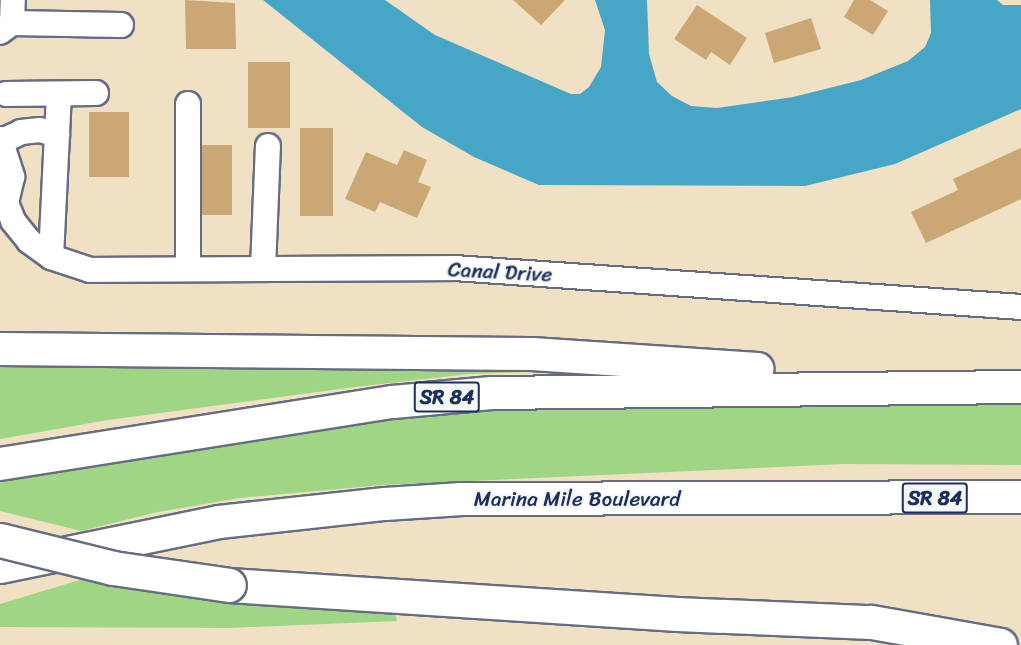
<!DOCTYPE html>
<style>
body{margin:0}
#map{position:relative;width:1021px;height:645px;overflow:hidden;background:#f0e1c5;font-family:Sriracha,sans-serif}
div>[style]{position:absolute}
.green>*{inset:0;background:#a1d586}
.water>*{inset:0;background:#47a6c6}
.building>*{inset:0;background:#cca776}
.roads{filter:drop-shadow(2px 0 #666d82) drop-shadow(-2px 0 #666d82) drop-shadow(0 2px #666d82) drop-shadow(0 -2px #666d82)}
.minor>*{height:24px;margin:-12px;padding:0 12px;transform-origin:12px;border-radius:12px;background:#fff}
.major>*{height:32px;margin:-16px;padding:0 16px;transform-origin:16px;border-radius:16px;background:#fff}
.highway>*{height:33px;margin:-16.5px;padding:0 16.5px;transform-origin:16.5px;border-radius:16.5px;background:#fff}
.bridges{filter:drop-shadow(2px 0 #666d82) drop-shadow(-2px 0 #666d82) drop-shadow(0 2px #666d82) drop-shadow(0 -2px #666d82)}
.highway-bridge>*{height:33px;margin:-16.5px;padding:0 16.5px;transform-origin:16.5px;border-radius:16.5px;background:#fff}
span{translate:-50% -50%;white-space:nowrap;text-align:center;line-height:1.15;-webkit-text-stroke:4.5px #f6f6f2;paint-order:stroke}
.shield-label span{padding:2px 4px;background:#f6f6f2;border:2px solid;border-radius:4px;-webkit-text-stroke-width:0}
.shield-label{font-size:20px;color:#1b2f5e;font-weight:700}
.street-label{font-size:21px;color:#1b2f5e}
</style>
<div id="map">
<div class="green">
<div style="clip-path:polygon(0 358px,537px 361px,536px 372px,469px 374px,355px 387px,108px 420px,0 439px)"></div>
<div style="clip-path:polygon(1021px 402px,1021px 465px,844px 464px,382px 485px,240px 498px,158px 512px,81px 531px,0 511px,0 481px,331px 427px,459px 411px,542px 405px)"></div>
<div style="clip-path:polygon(93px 576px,208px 597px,395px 613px,397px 621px,228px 628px,0 627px,0 604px)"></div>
</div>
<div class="water">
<div style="clip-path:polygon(263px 0,385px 0,435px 35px,571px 94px,580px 94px,589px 87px,601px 67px,605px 30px,595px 0,647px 0,649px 54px,657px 82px,672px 96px,691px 106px,717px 108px,793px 97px,861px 80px,908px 61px,925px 47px,931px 33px,930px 0,997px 0,1003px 5px,1021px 5px,1021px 109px,895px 164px,805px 186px,539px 185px,474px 157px,422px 127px)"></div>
</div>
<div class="building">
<div style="clip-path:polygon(185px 0,235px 3px,236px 49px,186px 49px)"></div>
<div style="clip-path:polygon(513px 0,565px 0,541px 25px)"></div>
<div style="clip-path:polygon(854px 0,870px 0,888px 11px,873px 35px,844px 17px)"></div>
<div style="clip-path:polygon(697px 5px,747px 38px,730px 65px,711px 52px,706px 60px,674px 39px)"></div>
<div style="clip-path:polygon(811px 18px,821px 49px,774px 63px,765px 33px)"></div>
<div style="clip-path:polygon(248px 62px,290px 62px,290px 128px,248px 128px)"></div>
<div style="clip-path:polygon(89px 112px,129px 112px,129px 177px,89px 177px)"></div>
<div style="clip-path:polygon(300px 128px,333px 128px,333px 216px,300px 216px)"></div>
<div style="clip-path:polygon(202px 145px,232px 145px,232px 215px,202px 215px)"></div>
<div style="clip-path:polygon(1021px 148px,1021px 199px,926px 243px,911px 212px,958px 190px,953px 179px)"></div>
<div style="clip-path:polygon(404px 150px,427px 160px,418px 182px,431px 187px,417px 218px,380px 202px,375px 212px,345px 199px,366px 152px,397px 165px)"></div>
</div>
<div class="roads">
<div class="minor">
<div style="left:12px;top:23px;width:109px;rotate:1.1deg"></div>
<div style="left:0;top:32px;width:15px;rotate:-37deg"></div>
<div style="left:12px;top:23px;width:23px;rotate:-88deg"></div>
<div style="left:6px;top:94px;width:90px;rotate:-0.6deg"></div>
<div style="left:0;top:139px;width:40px;rotate:72deg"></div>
<div style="left:12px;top:177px;width:28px;rotate:103deg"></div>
<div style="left:0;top:142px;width:23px;rotate:-25deg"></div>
<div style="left:21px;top:132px;width:19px;rotate:-6deg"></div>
<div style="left:40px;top:130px;width:18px;rotate:16deg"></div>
<div style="left:0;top:188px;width:35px;rotate:68deg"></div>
<div style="left:13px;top:221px;width:26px;rotate:51deg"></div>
<div style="left:29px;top:241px;width:27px;rotate:36deg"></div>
<div style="left:51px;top:257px;width:41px;rotate:18.4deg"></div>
<div style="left:90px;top:270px;width:364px;rotate:-0.3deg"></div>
<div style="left:454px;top:268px;width:568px;rotate:3.93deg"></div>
<div style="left:51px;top:257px;width:163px;rotate:-87.2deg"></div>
<div style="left:188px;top:269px;width:165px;rotate:-90deg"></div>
<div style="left:263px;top:269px;width:123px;rotate:-87.7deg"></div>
</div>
<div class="major">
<div style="left:0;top:349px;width:532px;rotate:0.54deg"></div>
<div style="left:532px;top:354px;width:226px;rotate:3.8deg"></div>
<div style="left:0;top:464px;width:398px;rotate:-9deg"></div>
<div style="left:393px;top:402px;width:99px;rotate:-5.2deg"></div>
<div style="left:492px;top:393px;width:529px;rotate:-0.65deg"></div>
<div style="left:0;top:567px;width:224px;rotate:-11.6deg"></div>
<div style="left:219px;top:522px;width:167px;rotate:-6.2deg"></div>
<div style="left:385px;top:504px;width:77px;rotate:-3.7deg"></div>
<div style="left:462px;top:499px;width:559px;rotate:-0.2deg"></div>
</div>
<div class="highway">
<div style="left:229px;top:585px;width:449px;rotate:3.7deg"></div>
<div style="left:677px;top:614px;width:194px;rotate:2.4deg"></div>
<div style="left:871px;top:622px;width:131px;rotate:10.1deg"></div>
</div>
</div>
<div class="bridges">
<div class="highway-bridge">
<div style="left:0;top:540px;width:116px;rotate:13.9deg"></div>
<div style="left:113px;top:568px;width:117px;rotate:8.3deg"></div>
</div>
</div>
<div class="shield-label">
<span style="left:447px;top:397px">SR 84</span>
<span style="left:935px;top:498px">SR 84</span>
</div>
<div class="street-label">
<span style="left:500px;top:272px;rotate:3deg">Canal Drive</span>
<span style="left:577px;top:499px">Marina Mile Boulevard</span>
</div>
</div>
